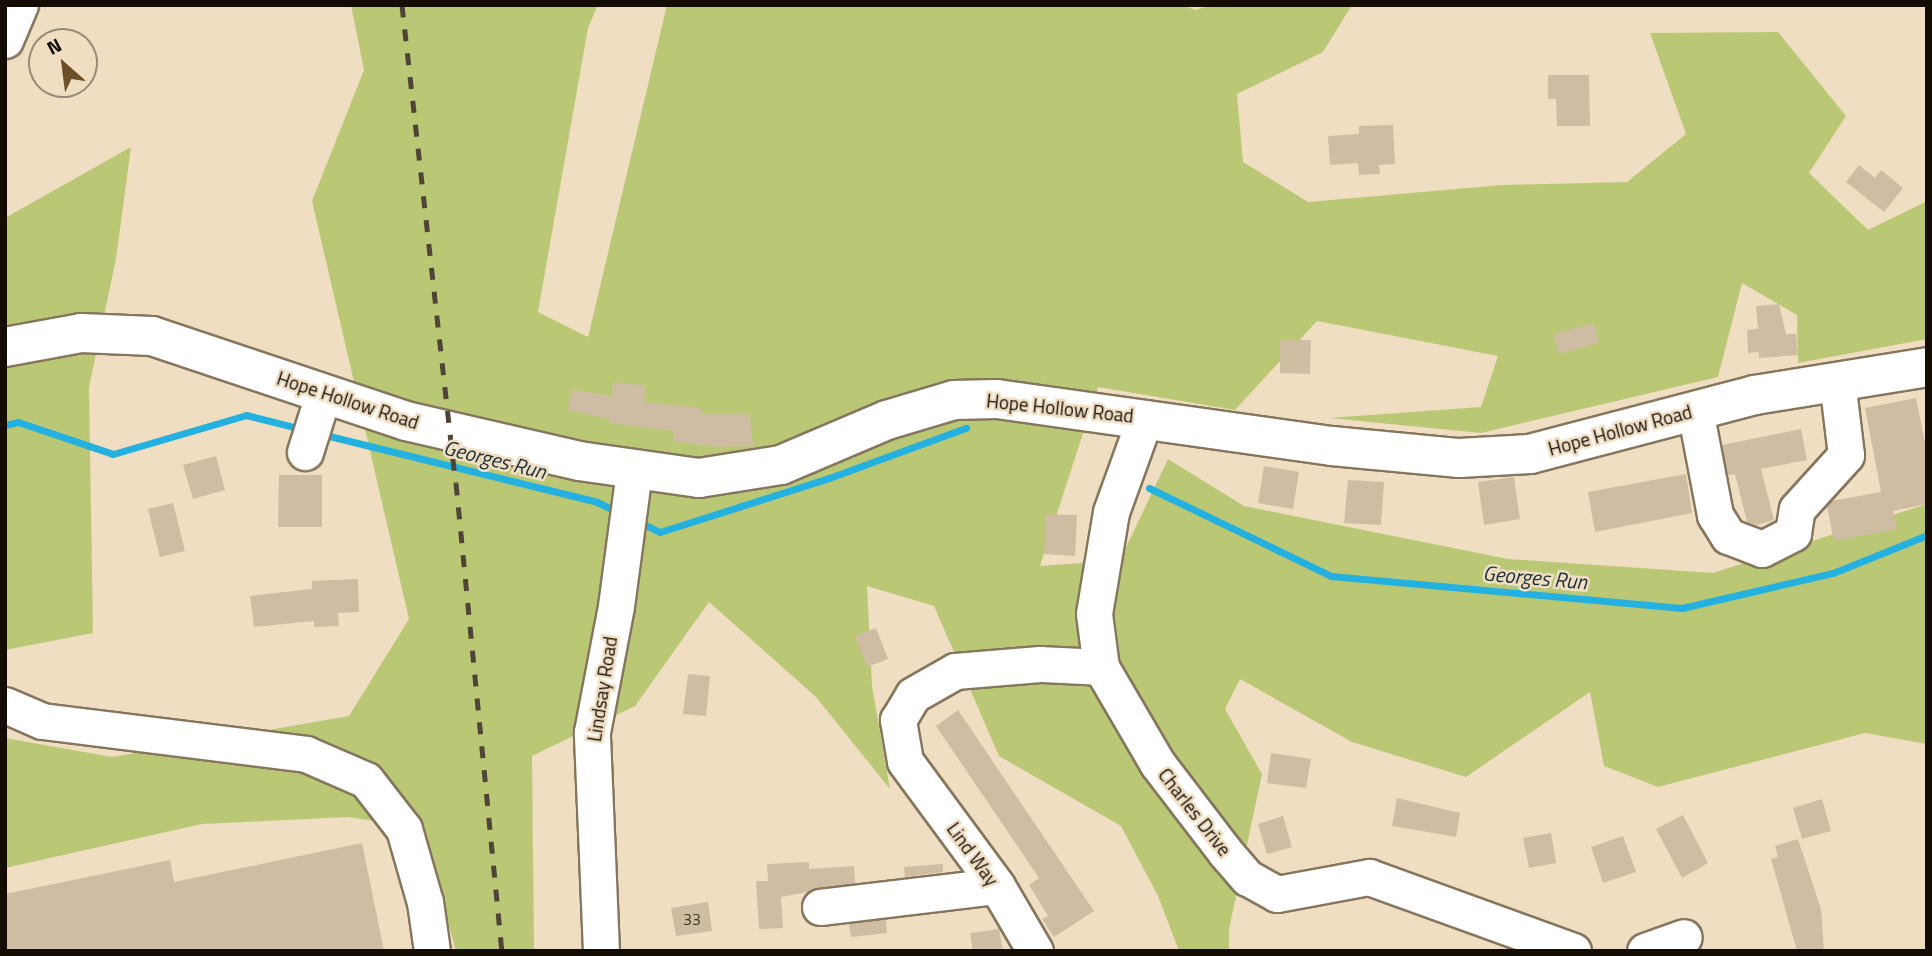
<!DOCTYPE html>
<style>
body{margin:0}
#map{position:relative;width:1932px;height:956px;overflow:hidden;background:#f0dec3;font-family:"Titillium Web",sans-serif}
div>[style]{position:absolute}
.green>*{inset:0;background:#bac876}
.stream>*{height:7px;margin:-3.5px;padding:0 3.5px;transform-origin:3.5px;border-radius:3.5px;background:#25b1df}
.building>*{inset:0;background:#cfbda3}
.roads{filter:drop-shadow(2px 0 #86765d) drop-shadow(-2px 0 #86765d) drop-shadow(0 2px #86765d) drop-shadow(0 -2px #86765d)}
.minor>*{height:35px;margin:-17.5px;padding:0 17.5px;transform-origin:17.5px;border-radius:17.5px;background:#fff}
.major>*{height:38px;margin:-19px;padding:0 19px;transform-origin:19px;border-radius:19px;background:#fff}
.rail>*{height:5px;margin-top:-2.5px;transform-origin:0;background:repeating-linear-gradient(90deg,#4e4537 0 12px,transparent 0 24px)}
span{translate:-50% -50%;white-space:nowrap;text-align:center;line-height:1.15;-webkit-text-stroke:5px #f0dec3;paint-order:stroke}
.number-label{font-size:16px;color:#42392c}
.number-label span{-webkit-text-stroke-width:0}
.street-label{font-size:19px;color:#130d04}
.water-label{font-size:21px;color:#1c313a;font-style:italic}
.frame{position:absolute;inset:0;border:7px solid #130d04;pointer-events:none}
.north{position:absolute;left:28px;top:28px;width:70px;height:70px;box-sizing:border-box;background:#f0dec3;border:2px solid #988a77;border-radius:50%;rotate:332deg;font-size:19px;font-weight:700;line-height:28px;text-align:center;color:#130d04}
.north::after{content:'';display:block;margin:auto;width:24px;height:32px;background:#6f4f25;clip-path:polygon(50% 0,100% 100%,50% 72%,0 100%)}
</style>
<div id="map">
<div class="green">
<div style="clip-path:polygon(351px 5px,598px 5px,588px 28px,538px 312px,588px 337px,667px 5px,1183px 5px,1195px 10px,1212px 5px,1352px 5px,1323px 52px,1237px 94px,1243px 162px,1308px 202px,1502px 185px,1627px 182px,1686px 134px,1650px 33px,1778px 32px,1846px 116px,1809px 173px,1868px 230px,1927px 201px,1927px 339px,1798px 363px,1797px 315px,1742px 283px,1718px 377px,1481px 433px,1329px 418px,1481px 407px,1498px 356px,1317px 321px,1235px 410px,1098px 387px,1040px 566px,1120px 560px,1168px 459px,1244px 506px,1508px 559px,1713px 573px,1927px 504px,1927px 744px,1865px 733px,1658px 787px,1604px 766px,1590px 692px,1466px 777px,1352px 742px,1240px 679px,1225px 709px,1262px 774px,1229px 929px,1229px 951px,1179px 951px,1158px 896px,1121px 826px,999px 756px,934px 606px,867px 586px,872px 686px,890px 789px,816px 697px,709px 602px,635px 706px,532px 756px,534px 951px,456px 951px,422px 828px,348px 817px,202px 824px,5px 868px,5px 738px,112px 757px,349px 716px,409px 619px,312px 201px,364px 70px)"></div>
<div style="clip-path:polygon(131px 147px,116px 259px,89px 387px,93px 633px,5px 650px,5px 218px)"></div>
</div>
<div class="stream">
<div style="left:5px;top:425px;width:13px;rotate:-13deg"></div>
<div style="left:18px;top:422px;width:100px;rotate:18.6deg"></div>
<div style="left:113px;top:454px;width:139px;rotate:-16.3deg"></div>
<div style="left:246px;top:415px;width:58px;rotate:14deg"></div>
<div style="left:321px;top:434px;width:284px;rotate:13.8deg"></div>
<div style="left:597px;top:502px;width:25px;rotate:26deg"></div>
<div style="left:1149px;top:488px;width:202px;rotate:25.8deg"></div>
<div style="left:1331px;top:576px;width:352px;rotate:5.2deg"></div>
<div style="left:1682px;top:608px;width:155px;rotate:-13.1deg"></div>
<div style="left:1833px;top:573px;width:101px;rotate:-22deg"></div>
<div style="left:637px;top:521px;width:25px;rotate:26deg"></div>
<div style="left:660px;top:532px;width:177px;rotate:-17.7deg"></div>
<div style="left:829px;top:478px;width:146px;rotate:-20.1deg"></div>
</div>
<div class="building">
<div style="clip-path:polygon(1548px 75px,1589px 75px,1590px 126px,1557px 126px,1556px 99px,1548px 99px)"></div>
<div style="clip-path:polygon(1393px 125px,1395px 164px,1379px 165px,1380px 174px,1359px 175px,1358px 163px,1330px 165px,1328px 136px,1359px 134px,1359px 126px)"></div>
<div style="clip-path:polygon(1859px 165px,1875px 178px,1881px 170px,1903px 188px,1884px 212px,1846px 182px)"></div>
<div style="clip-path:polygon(1779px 304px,1786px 334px,1796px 334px,1798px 355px,1759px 358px,1759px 352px,1748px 353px,1747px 330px,1758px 329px,1756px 306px)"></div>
<div style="clip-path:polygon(1594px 323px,1599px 343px,1559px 354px,1553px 334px)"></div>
<div style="clip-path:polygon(1280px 340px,1311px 340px,1310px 374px,1280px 373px)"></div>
<div style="clip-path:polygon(613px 382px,646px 386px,644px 402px,702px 408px,701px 414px,750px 414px,753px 446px,718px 447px,673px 441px,674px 431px,609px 423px,609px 419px,568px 410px,572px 389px,612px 397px)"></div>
<div style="clip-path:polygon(1916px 398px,1927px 453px,1927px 504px,1893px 511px,1897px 529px,1834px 541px,1827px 506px,1831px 501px,1881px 492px,1865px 408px)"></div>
<div style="clip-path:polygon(1801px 429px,1807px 460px,1761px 469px,1774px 520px,1757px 525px,1747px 522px,1735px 474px,1728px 475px,1722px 445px)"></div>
<div style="clip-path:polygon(216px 456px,225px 490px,193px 499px,183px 465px)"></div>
<div style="clip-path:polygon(1264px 466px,1299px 472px,1293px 509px,1258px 503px)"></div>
<div style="clip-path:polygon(1686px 474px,1692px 513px,1595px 532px,1588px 492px)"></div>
<div style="clip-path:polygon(279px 475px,322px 475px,322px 527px,278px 527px)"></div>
<div style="clip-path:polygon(1514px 477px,1520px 519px,1484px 525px,1478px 482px)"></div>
<div style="clip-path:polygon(1348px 480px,1384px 482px,1381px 525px,1344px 523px)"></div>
<div style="clip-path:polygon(173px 503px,185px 551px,160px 557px,148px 509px)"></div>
<div style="clip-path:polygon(1046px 514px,1077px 515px,1075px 556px,1044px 554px)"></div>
<div style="clip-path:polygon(358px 579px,359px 612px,338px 613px,339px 626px,314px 627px,314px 621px,254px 627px,250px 596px,312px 589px,312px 581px)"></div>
<div style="clip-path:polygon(876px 628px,888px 659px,867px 667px,855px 636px)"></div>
<div style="clip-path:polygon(688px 674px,710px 676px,706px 716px,683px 714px)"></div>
<div style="clip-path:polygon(958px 710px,1094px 911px,1054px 937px,1042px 919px,1048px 916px,1029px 885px,1039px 878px,936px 726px)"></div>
<div style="clip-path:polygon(1271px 753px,1311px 759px,1306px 788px,1267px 783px)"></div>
<div style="clip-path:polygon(1397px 798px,1460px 813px,1456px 837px,1392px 826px)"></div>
<div style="clip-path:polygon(1822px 799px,1831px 831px,1802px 839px,1793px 808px)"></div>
<div style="clip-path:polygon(1683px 815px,1708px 863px,1682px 878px,1656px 829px)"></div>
<div style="clip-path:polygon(1283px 816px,1292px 847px,1267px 854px,1258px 824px)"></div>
<div style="clip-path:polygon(1551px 833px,1556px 863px,1529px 868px,1523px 838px)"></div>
<div style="clip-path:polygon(1623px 836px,1636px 872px,1603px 883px,1591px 847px)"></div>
<div style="clip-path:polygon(1798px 839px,1821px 909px,1824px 951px,1797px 951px,1771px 859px,1778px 857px,1775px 846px)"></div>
<div style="clip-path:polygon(362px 843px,384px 951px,5px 951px,5px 894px,170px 860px,174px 882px)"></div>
<div style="clip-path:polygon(809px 862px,809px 869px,854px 866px,855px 883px,781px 897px,783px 928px,759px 929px,756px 881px,768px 881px,767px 864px)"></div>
<div style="clip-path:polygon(943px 864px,943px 872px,905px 877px,904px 867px)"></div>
<div style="clip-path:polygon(708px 902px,712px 931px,676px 936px,671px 908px)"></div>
<div style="clip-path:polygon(886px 919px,887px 933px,851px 937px,849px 924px)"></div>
<div style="clip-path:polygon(999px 929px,1003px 951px,973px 951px,970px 933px)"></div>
</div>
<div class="roads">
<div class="minor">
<div style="left:5px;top:40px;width:38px;rotate:-67deg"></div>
<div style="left:1695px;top:410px;width:107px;rotate:79.2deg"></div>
<div style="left:1715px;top:515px;width:25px;rotate:58deg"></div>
<div style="left:1728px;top:536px;width:36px;rotate:21deg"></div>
<div style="left:1762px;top:549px;width:35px;rotate:-27deg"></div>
<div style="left:1793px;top:533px;width:24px;rotate:-81deg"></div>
<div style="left:1797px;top:509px;width:73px;rotate:-47.8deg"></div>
<div style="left:1846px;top:455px;width:75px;rotate:-96.9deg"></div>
<div style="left:1145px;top:418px;width:100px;rotate:109.9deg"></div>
<div style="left:1111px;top:512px;width:103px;rotate:99.5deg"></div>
<div style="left:1094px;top:614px;width:53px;rotate:82.5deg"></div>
<div style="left:1101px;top:667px;width:111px;rotate:59.7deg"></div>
<div style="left:1157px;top:763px;width:112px;rotate:52.6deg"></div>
<div style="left:1225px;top:852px;width:35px;rotate:49deg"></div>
<div style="left:1248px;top:878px;width:33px;rotate:29deg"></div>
<div style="left:1277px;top:894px;width:94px;rotate:-10.5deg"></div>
<div style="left:1369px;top:877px;width:217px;rotate:19.9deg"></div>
<div style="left:305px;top:452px;width:60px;rotate:-72.5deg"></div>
<div style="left:5px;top:705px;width:40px;rotate:23.4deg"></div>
<div style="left:42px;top:721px;width:266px;rotate:7.1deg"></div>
<div style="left:306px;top:754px;width:65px;rotate:23.4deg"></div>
<div style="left:366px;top:780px;width:62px;rotate:52.2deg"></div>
<div style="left:404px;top:829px;width:76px;rotate:74deg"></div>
<div style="left:425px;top:902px;width:49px;rotate:81.9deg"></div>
<div style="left:820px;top:907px;width:178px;rotate:-6.8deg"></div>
<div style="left:601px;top:951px;width:219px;rotate:-92.4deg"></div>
<div style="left:592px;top:732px;width:128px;rotate:-79.2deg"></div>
<div style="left:616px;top:606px;width:136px;rotate:-82.4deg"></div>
<div style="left:1035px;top:951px;width:75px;rotate:-120.3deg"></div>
<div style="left:997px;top:886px;width:155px;rotate:-126.4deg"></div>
<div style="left:905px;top:761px;width:42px;rotate:-99.7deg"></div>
<div style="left:898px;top:720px;width:29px;rotate:-59deg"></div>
<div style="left:913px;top:695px;width:48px;rotate:-29.7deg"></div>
<div style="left:955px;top:671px;width:85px;rotate:-4.7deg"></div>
<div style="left:1040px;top:664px;width:61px;rotate:2.8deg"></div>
<div style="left:1645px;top:951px;width:41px;rotate:-19.7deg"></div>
</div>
<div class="major">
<div style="left:5px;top:347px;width:77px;rotate:-10.4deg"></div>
<div style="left:81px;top:333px;width:71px;rotate:2.4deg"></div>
<div style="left:152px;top:336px;width:268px;rotate:18.5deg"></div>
<div style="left:406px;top:421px;width:178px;rotate:13deg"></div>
<div style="left:579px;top:461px;width:121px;rotate:8.1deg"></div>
<div style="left:699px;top:478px;width:83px;rotate:-9deg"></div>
<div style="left:781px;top:465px;width:115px;rotate:-23deg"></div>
<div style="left:887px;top:420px;width:70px;rotate:-16.6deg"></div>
<div style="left:954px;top:400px;width:43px;rotate:-1.3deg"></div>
<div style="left:997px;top:399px;width:338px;rotate:8deg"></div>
<div style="left:1332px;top:446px;width:128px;rotate:5.4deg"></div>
<div style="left:1459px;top:458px;width:71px;rotate:-3.2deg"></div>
<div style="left:1530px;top:454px;width:233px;rotate:-14.7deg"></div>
<div style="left:1755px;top:395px;width:174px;rotate:-9.2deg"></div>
</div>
</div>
<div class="rail">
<div style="left:402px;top:5px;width:481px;rotate:83.6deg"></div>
<div style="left:456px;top:483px;width:470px;rotate:84.4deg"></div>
</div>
<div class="number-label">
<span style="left:692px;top:919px">33</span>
</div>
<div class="street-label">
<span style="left:348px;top:400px;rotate:18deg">Hope Hollow Road</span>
<span style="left:1060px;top:408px;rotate:6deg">Hope Hollow Road</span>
<span style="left:1620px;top:430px;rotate:-15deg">Hope Hollow Road</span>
<span style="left:602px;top:689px;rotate:-81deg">Lindsay Road</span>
<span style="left:1195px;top:812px;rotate:52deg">Charles Drive</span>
<span style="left:973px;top:854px;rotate:54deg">Lind Way</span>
</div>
<div class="water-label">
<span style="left:495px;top:459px;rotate:14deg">Georges Run</span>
<span style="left:1535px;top:577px;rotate:5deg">Georges Run</span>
</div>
<div class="frame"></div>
<div class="north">N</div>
</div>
